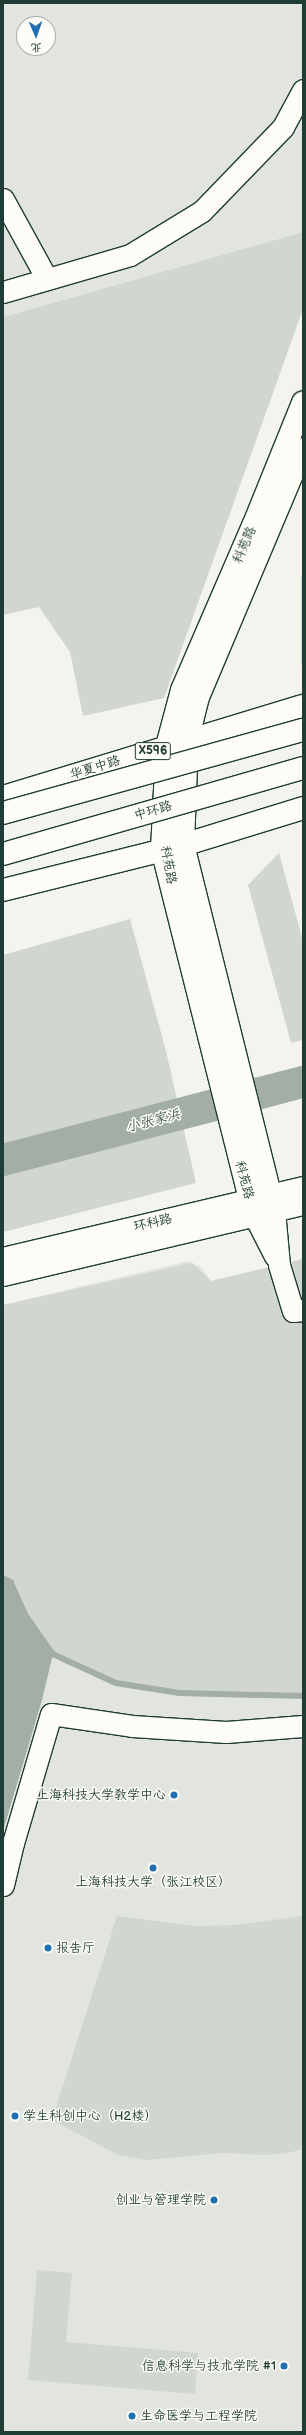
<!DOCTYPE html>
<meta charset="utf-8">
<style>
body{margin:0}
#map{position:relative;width:306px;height:2435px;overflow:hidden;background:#f4f4ef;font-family:"Balsamiq Sans","LXGW WenKai TC",sans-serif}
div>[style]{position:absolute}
.built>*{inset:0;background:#e2e5df}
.green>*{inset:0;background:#d1d6d1}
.water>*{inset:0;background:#a3aea7}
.stream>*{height:5.5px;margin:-2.75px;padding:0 2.75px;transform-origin:2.75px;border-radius:2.75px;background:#a3aea7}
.river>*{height:32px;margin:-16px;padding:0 16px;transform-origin:16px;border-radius:16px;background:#a3aea7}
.roads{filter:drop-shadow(1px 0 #1f3d34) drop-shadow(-1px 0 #1f3d34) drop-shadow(0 1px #1f3d34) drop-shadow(0 -1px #1f3d34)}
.minor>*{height:21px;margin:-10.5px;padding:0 10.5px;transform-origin:10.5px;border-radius:10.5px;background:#fdfcf7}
.tertiary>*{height:22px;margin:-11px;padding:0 11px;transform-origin:11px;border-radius:11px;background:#fdfcf7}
.primary>*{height:22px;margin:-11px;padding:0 11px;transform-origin:11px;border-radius:11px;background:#fdfcf7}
.bridges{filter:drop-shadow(1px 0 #1f3d34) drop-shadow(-1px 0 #1f3d34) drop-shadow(0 1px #1f3d34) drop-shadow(0 -1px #1f3d34)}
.trunk-bridge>*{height:22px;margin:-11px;padding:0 11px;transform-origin:11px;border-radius:11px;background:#fdfcf7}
.dots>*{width:11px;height:11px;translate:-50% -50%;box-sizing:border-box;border:2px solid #fdfcf7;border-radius:50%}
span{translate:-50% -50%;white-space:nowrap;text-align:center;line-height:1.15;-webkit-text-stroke:3px #fdfcf7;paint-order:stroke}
.shield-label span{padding:1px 3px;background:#fdfcf7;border:1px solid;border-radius:3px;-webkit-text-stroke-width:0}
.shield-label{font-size:12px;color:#1f3d34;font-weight:700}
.street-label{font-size:13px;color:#1f3d34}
.poi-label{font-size:13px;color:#1f3d34}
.right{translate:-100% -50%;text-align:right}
.left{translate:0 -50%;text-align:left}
.water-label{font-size:14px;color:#475f56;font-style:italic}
.frame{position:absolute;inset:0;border:4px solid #1f3d34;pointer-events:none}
.north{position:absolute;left:16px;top:16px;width:40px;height:40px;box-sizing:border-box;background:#fdfcf7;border:1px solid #a4b0a9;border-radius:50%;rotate:178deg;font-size:11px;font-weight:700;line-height:16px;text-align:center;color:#1f3d34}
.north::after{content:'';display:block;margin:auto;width:14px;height:18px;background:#1f6fb2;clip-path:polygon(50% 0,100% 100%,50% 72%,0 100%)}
</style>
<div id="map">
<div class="built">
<div style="clip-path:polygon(evenodd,3px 3px,303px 3px,303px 232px,3px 317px,3px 3px,24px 24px,48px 24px,48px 48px,24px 48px,24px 24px)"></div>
<div style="clip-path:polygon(303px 1259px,303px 2432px,3px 2432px,3px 1305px,188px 1261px,201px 1267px,211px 1281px)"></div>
</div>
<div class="green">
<div style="clip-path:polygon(303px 232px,303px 309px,164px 698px,83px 716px,70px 652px,39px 607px,3px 615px,3px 317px)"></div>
<div style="clip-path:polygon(303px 575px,303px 664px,301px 665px,301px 576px)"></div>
<div style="clip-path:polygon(279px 853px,303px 941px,303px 1040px,291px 1043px,248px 885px)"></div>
<div style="clip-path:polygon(130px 919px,166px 1051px,196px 1183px,3px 1232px,3px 955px)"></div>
<div style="clip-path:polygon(303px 1259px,303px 1696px,195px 1693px,116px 1683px,53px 1654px,25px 1614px,11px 1582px,3px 1578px,3px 1305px,192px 1263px,211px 1281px)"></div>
<div style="clip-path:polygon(117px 1916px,195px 1926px,234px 1925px,303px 1916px,303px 2149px,288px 2153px,266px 2155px,223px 2153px,147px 2160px,118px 2155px,52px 2120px)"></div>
<div style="clip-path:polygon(37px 2270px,72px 2273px,66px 2342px,198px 2353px,195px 2394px,28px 2380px)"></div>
</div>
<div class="water">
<div style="clip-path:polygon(3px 1578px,11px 1582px,25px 1614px,53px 1654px,42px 1700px,3px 1831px)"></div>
</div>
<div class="stream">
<div style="left:3px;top:1578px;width:9px;rotate:27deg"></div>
<div style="left:11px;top:1582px;width:35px;rotate:66deg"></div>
<div style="left:25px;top:1614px;width:49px;rotate:55deg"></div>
<div style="left:53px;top:1654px;width:69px;rotate:24.7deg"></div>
<div style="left:116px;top:1683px;width:64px;rotate:9deg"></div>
<div style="left:179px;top:1693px;width:124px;rotate:1.4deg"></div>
</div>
<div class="river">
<div style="left:3px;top:1160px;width:310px;rotate:-14.6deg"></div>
</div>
<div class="roads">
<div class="minor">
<div style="left:3px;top:199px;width:91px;rotate:61.2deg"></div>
<div style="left:3px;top:292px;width:132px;rotate:-16.2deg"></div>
<div style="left:130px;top:255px;width:84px;rotate:-31.4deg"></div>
<div style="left:202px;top:211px;width:117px;rotate:-46deg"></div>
<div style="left:283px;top:127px;width:42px;rotate:-61.6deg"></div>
<div style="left:274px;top:1210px;width:55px;rotate:84.8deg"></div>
<div style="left:279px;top:1265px;width:48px;rotate:73.1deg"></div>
<div style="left:293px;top:1311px;width:10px;rotate:-6deg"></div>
<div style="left:254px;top:1215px;width:46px;rotate:62.9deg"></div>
<div style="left:3px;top:1885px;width:43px;rotate:-76.6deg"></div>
<div style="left:13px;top:1843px;width:134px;rotate:-73.6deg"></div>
<div style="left:51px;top:1714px;width:82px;rotate:8.4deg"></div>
<div style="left:132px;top:1726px;width:94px;rotate:3.7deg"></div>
<div style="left:226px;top:1732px;width:77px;rotate:-4.5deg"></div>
</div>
<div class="tertiary">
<div style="left:274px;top:1210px;width:376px;rotate:-104deg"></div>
<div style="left:183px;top:845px;width:104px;rotate:-87.8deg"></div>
<div style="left:187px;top:741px;width:45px;rotate:-76deg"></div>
<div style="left:198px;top:697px;width:269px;rotate:-67.1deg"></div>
<div style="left:254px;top:1215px;width:376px;rotate:-104.1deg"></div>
<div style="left:162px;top:850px;width:104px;rotate:-87.2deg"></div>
<div style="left:167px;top:746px;width:58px;rotate:-75deg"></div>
<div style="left:182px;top:690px;width:181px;rotate:-66.6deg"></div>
<div style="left:254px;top:524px;width:131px;rotate:-68deg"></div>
<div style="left:3px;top:1259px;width:308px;rotate:-13.3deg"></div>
<div style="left:3px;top:1275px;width:308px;rotate:-13.3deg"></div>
</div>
<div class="primary">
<div style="left:3px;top:797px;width:313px;rotate:-16.9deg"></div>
<div style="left:3px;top:890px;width:186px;rotate:-14deg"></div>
<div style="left:183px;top:845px;width:126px;rotate:-17.1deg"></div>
</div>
</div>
<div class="bridges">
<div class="trunk-bridge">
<div style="left:3px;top:813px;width:311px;rotate:-15.5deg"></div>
<div style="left:3px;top:854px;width:312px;rotate:-16deg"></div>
</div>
</div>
<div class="dots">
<div style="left:174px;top:1795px;background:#1f6fb2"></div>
<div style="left:153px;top:1868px;background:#1f6fb2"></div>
<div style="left:48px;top:1948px;background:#1f6fb2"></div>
<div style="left:15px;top:2116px;background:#1f6fb2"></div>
<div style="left:214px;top:2200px;background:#1f6fb2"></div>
<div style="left:284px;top:2366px;background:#1f6fb2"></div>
<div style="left:132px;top:2416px;background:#1f6fb2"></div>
</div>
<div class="shield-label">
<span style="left:153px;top:751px">X596</span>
</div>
<div class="street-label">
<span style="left:245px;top:545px;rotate:-67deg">科苑路</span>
<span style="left:95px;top:768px;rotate:-17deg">华夏中路</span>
<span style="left:153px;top:811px;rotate:-16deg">中环路</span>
<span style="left:168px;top:865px;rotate:80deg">科苑路</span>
<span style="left:244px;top:1180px;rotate:75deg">科苑路</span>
<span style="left:153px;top:1223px;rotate:-13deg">环科路</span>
</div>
<div class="poi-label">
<span class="right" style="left:166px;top:1795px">上海科技大学教学中心</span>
<span style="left:153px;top:1882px">上海科技大学（张江校区）</span>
<span class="left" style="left:56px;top:1948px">报告厅</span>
<span class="left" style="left:23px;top:2116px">学生科创中心（H2楼）</span>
<span class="right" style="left:206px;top:2200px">创业与管理学院</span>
<span class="right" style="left:276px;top:2366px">信息科学与技术学院 #1</span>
<span class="left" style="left:140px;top:2416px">生命医学与工程学院</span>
</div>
<div class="water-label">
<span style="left:153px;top:1121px;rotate:-15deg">小张家浜</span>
</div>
<div class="frame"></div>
<div class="north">北</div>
</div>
